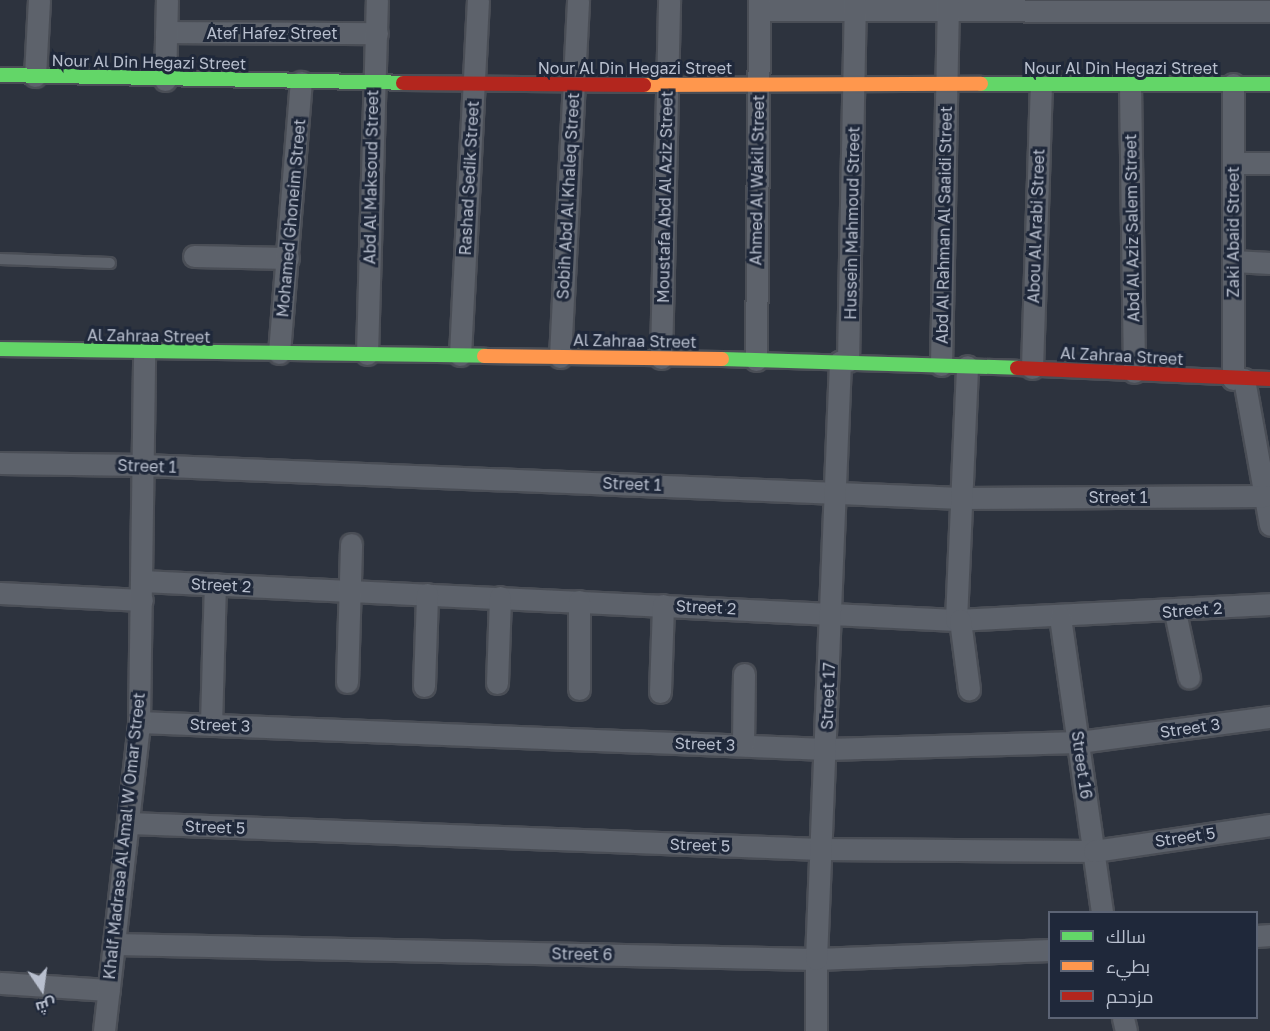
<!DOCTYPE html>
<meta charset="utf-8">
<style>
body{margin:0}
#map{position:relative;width:1270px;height:1031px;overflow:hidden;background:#2d333e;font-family:"Golos Text",Cairo,sans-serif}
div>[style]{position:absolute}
.roads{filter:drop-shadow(2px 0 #4a4e56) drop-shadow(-2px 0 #4a4e56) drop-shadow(0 2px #4a4e56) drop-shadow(0 -2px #4a4e56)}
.lane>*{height:10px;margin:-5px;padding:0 5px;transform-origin:5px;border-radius:5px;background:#5d626b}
.street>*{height:21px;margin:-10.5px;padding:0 10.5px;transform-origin:10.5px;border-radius:10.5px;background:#5d626b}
.fast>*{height:14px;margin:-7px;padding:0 7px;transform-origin:7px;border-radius:7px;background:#63d668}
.slow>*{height:14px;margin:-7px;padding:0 7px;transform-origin:7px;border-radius:7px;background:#ff974d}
.jam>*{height:14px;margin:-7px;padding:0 7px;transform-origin:7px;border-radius:7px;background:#b3261e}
span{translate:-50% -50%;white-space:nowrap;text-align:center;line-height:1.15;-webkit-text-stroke:6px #1f283a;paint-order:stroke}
.street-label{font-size:16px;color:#b8bfce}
.legend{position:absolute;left:1048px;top:911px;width:210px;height:108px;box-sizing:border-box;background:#1f283a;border:2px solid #5c6475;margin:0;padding:8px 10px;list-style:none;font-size:18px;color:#b8bfce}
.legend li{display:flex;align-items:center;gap:12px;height:30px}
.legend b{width:30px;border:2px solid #5c6475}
.north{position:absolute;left:12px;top:959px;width:60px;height:60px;-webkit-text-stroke:4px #1f283a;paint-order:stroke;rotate:167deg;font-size:16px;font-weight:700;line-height:24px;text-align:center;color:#b8bfce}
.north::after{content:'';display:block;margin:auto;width:21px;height:27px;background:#b8bfce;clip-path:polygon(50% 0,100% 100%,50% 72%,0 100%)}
</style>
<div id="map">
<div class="roads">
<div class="lane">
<div style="left:0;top:259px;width:110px;rotate:2.1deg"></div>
</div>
<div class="street">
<div style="left:759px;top:10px;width:511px;rotate:0.11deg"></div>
<div style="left:166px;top:32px;width:211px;rotate:0.3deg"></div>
<div style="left:35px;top:76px;width:76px;rotate:-87deg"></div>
<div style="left:165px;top:80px;width:80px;rotate:-88.6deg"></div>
<div style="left:1130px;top:84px;width:288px;rotate:89.2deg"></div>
<div style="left:1233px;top:163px;width:37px"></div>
<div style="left:194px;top:256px;width:94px;rotate:1.2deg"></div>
<div style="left:1233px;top:261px;width:37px;rotate:3deg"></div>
<div style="left:279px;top:353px;width:272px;rotate:-85.4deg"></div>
<div style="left:367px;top:354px;width:354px;rotate:-88.4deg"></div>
<div style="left:460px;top:355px;width:355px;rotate:-87.1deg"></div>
<div style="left:560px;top:357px;width:357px;rotate:-87.1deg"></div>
<div style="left:661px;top:358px;width:358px;rotate:-88.7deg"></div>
<div style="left:756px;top:360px;width:360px;rotate:-89.5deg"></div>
<div style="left:848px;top:361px;width:361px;rotate:-88.9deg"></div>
<div style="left:941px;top:365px;width:364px;rotate:-88.9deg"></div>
<div style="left:1032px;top:368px;width:284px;rotate:-88.2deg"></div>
<div style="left:1233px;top:379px;width:295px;rotate:-90deg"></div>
<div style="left:1244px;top:379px;width:148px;rotate:79.9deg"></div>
<div style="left:0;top:463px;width:143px;rotate:0.8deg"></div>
<div style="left:143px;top:465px;width:819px;rotate:2.31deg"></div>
<div style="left:961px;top:498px;width:304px;rotate:-0.4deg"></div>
<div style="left:142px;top:581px;width:815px;rotate:2.74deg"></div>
<div style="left:956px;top:620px;width:314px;rotate:-2.9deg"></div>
<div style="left:0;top:593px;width:142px;rotate:2.8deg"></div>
<div style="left:1175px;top:612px;width:67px;rotate:78deg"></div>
<div style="left:1060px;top:617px;width:298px;rotate:81.9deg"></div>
<div style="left:956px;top:620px;width:254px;rotate:-87.5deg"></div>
<div style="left:960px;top:620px;width:70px;rotate:82.6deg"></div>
<div style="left:347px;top:682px;width:138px;rotate:-88.3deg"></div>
<div style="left:497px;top:683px;width:86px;rotate:-88deg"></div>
<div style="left:424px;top:686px;width:92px;rotate:-88.1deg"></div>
<div style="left:579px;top:689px;width:88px;rotate:-90deg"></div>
<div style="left:660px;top:692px;width:87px;rotate:-88deg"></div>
<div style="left:139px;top:722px;width:688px;rotate:2.25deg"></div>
<div style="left:826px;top:749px;width:253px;rotate:-1.6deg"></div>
<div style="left:1079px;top:742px;width:193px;rotate:-7.5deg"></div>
<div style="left:211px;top:725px;width:141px;rotate:-88.4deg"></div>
<div style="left:743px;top:745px;width:71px;rotate:-89.2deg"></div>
<div style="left:129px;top:823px;width:692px;rotate:2.15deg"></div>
<div style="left:821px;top:849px;width:273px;rotate:0.4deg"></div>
<div style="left:1094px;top:851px;width:178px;rotate:-8.4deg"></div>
<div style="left:1256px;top:936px;width:14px;rotate:-4deg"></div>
<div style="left:115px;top:944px;width:701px;rotate:1.23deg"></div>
<div style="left:816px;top:959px;width:234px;rotate:-2.2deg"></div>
<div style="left:0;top:983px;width:109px;rotate:3.7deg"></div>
<div style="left:1123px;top:1018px;width:13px;rotate:77deg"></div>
<div style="left:104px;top:1031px;width:311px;rotate:-83.5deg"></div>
<div style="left:139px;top:722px;width:369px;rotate:-89.2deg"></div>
<div style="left:816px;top:1031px;width:72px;rotate:-90deg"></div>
<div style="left:816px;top:959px;width:598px;rotate:-87.7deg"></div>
</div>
<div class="fast">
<div style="left:0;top:75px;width:403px;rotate:1.1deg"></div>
<div style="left:981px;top:84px;width:289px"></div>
<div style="left:0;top:349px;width:484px;rotate:0.8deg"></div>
<div style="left:722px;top:359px;width:295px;rotate:1.7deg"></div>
</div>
<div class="slow">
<div style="left:644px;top:85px;width:337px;rotate:-0.2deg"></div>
<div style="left:484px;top:356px;width:238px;rotate:0.7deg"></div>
</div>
<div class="jam">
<div style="left:403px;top:83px;width:241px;rotate:0.5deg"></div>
<div style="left:1017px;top:368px;width:253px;rotate:2.5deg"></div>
</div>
</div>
<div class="street-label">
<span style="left:272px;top:33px">Atef Hafez Street</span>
<span style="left:149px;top:62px;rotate:1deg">Nour Al Din Hegazi Street</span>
<span style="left:635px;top:68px">Nour Al Din Hegazi Street</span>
<span style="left:1121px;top:68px">Nour Al Din Hegazi Street</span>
<span style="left:371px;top:177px;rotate:-89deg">Abd Al Maksoud Street</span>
<span style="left:469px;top:178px;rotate:-87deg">Rashad Sedik Street</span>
<span style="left:757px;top:180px;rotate:-89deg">Ahmed Al Wakil Street</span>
<span style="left:568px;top:196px;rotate:-87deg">Sobih Abd Al Khaleq Street</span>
<span style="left:665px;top:197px;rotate:-89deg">Moustafa Abd Al Aziz Street</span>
<span style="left:291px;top:218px;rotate:-85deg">Mohamed Ghoneim Street</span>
<span style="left:852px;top:223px;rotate:-89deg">Hussein Mahmoud Street</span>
<span style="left:944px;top:225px;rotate:-89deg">Abd Al Rahman Al Saaidi Street</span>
<span style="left:1036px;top:226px;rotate:-88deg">Abou Al Arabi Street</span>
<span style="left:1132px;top:228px;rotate:-91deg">Abd Al Aziz Salem Street</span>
<span style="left:1233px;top:232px;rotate:-90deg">Zaki Abaid Street</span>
<span style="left:149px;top:336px;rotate:1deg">Al Zahraa Street</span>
<span style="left:635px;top:341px;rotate:1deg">Al Zahraa Street</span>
<span style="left:1122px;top:356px;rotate:3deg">Al Zahraa Street</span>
<span style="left:147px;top:466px;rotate:2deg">Street 1</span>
<span style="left:632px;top:484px;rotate:2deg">Street 1</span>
<span style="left:1118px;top:497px">Street 1</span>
<span style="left:221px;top:585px;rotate:3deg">Street 2</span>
<span style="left:706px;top:607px;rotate:3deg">Street 2</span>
<span style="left:1192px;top:610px;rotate:-4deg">Street 2</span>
<span style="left:828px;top:696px;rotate:-88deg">Street 17</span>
<span style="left:220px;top:725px;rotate:2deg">Street 3</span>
<span style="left:1190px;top:728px;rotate:-8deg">Street 3</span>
<span style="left:705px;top:744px;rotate:2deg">Street 3</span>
<span style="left:1082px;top:765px;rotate:82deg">Street 16</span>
<span style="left:215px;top:827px;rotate:2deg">Street 5</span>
<span style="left:124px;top:836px;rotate:-84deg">Khalf Madrasa Al Amal W Omar Street</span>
<span style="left:1185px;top:837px;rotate:-8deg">Street 5</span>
<span style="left:700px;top:845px;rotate:2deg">Street 5</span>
<span style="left:582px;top:954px;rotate:1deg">Street 6</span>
</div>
<ul class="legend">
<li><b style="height:8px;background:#63d668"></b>سالك</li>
<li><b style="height:8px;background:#ff974d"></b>بطيء</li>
<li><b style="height:8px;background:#b3261e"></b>مزدحم</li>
</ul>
<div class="north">ش</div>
</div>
